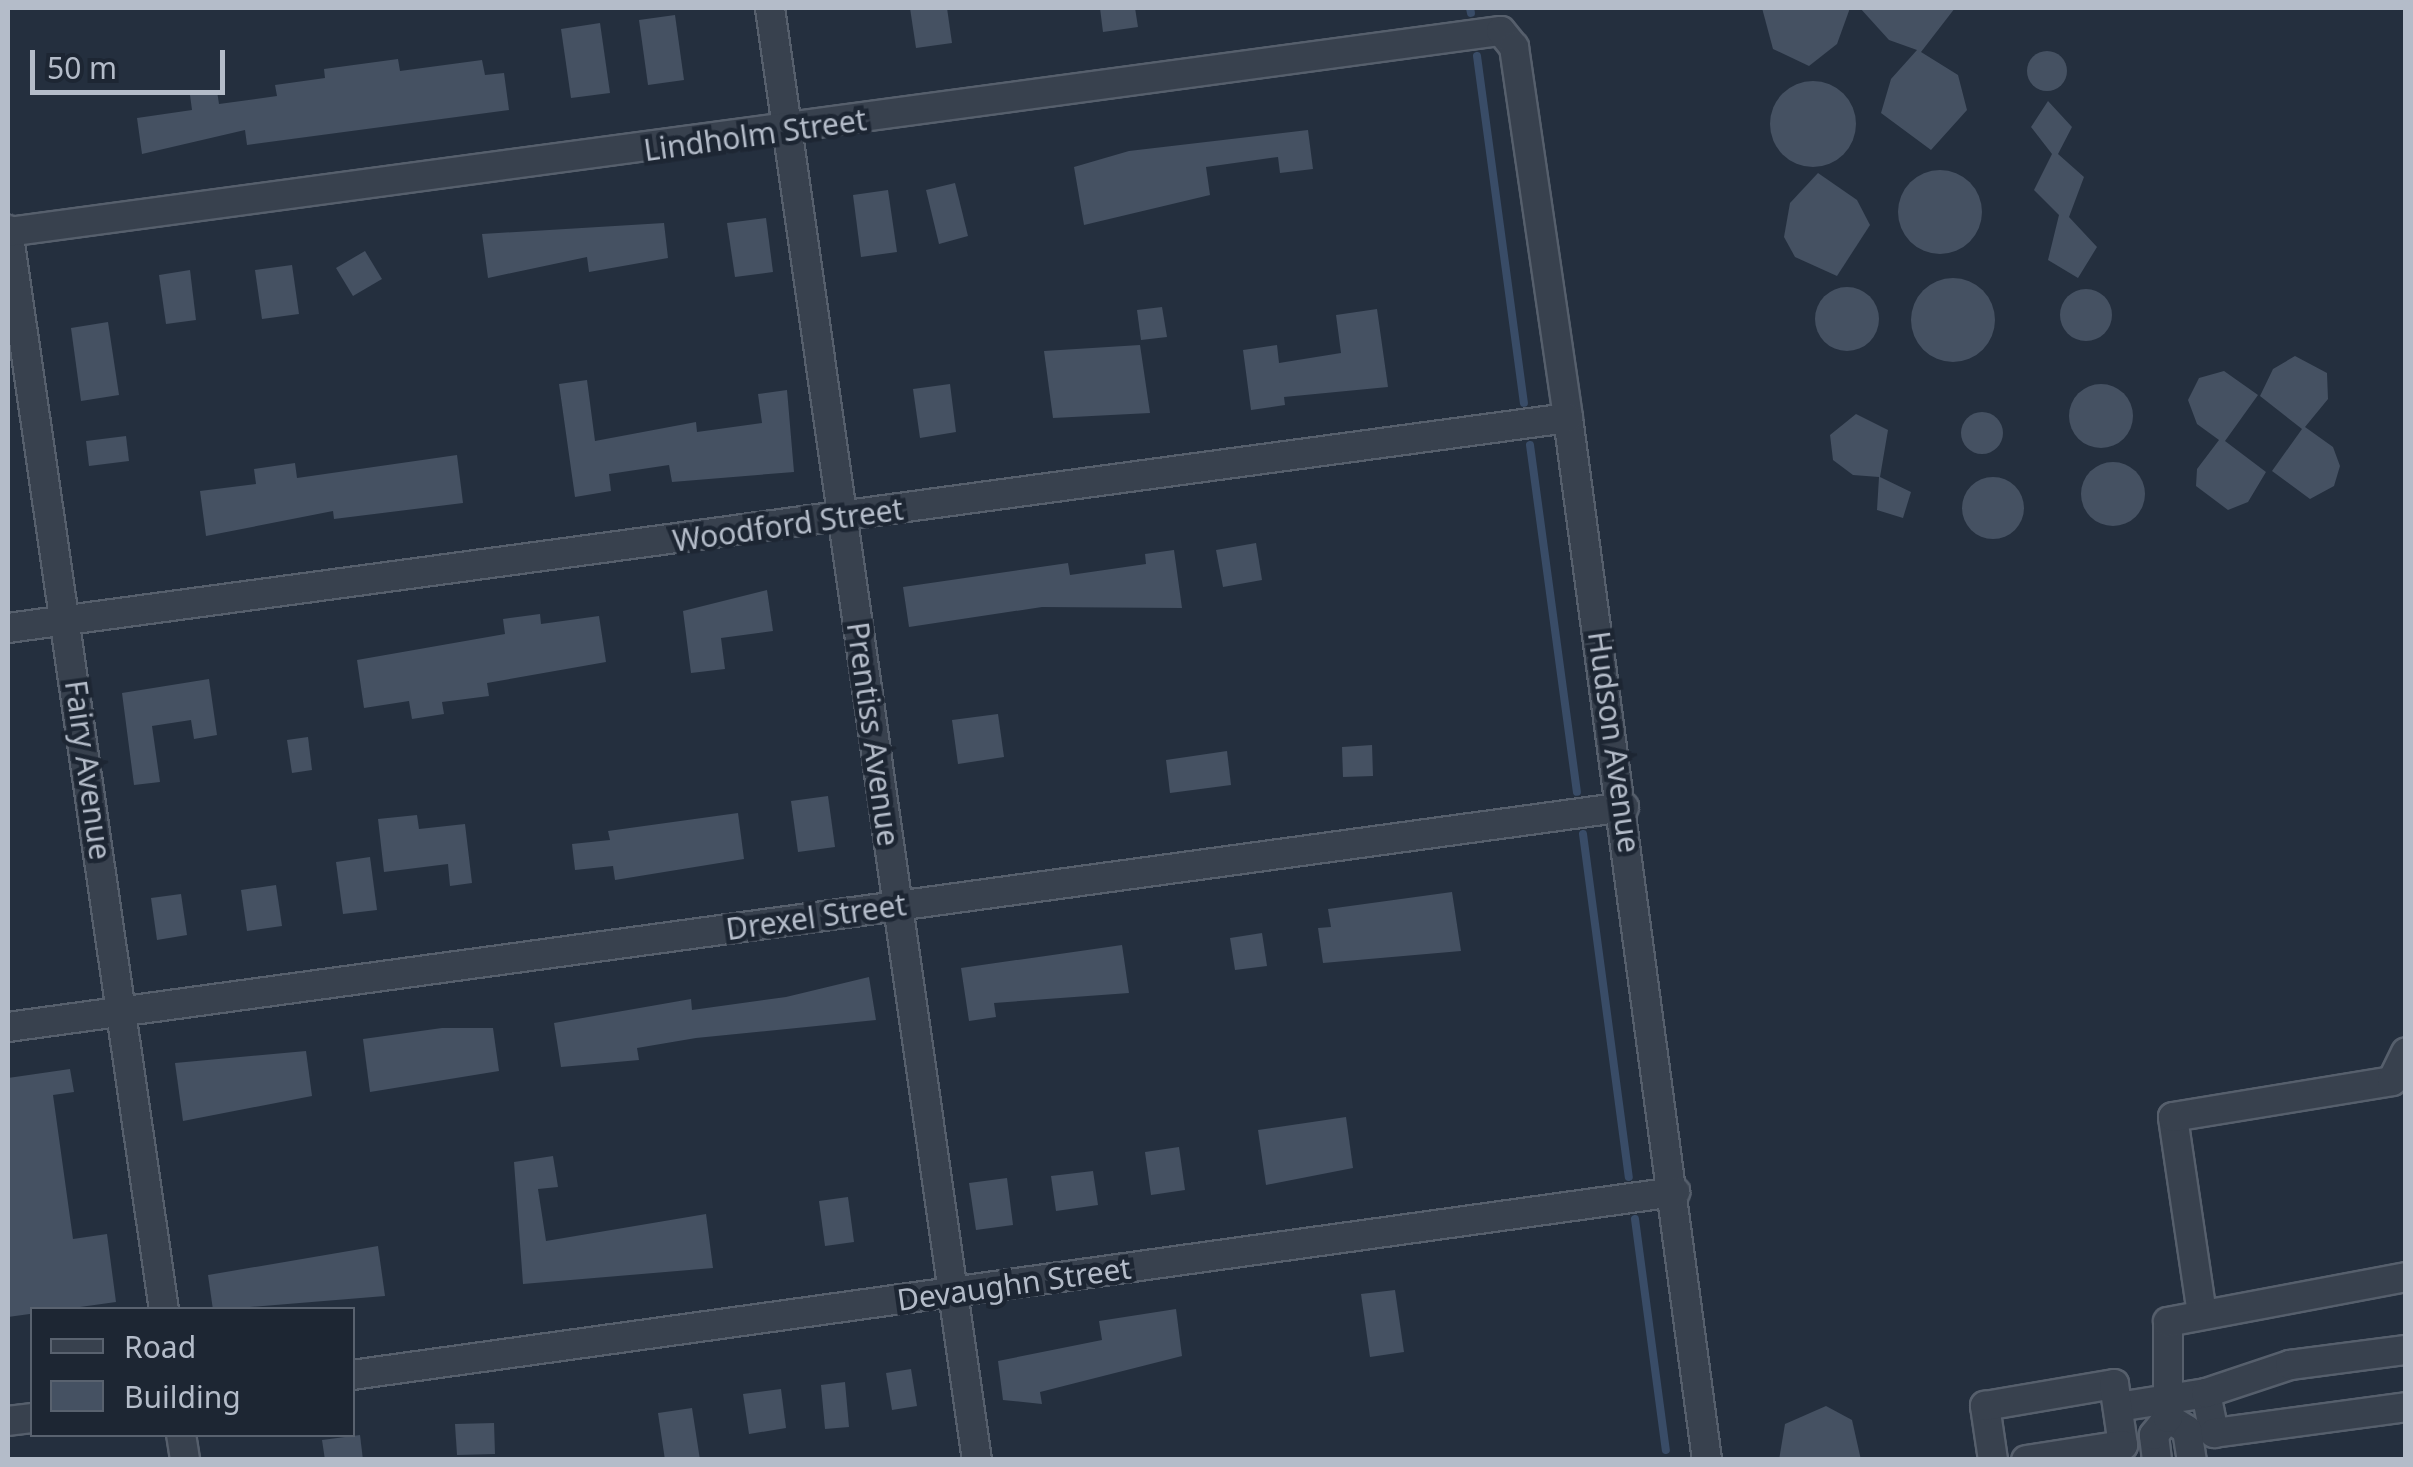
<!DOCTYPE html>
<style>
body{margin:0}
#map{position:relative;width:2413px;height:1467px;overflow:hidden;background:#242f3e;font-family:"Noto Sans",sans-serif}
div>[style]{position:absolute}
.stream>*{height:8px;margin:-4px;padding:0 4px;transform-origin:4px;border-radius:4px;background:#394c67}
.building>*{inset:0;background:#455162}
.round{border-radius:50%}
.roads{filter:drop-shadow(2px 0 #565f6c) drop-shadow(-2px 0 #565f6c) drop-shadow(0 2px #565f6c) drop-shadow(0 -2px #565f6c)}
.minor>*{height:28px;margin:-14px;padding:0 14px;transform-origin:14px;border-radius:14px;background:#38414e}
span{translate:-50% -50%;white-space:nowrap;text-align:center;line-height:1.15;-webkit-text-stroke:9px #1d2633;paint-order:stroke}
.street-label{font-size:30px;color:#b4bcc9}
.frame{position:absolute;inset:0;border:10px solid #b4bcc9;pointer-events:none}
.legend{position:absolute;left:30px;top:1307px;width:325px;height:130px;box-sizing:border-box;background:#1d2633;border:2px solid #59626f;margin:0;padding:12px 18px;list-style:none;font-size:30px;color:#b4bcc9}
.legend li{display:flex;align-items:center;gap:20px;height:50px}
.legend b{width:50px;border:2px solid #59626f}
.scale{position:absolute;left:30px;top:50px;width:195px;height:45px;box-sizing:border-box;border:5px solid #b4bcc9;border-top:0;padding-left:12px;font-size:30px;line-height:35px;white-space:nowrap;color:#b4bcc9;-webkit-text-stroke:8px #1d2633;paint-order:stroke}
</style>
<div id="map">
<div class="stream">
<div style="left:1470px;top:8px;width:5px;rotate:79deg"></div>
<div style="left:1477px;top:56px;width:350px;rotate:82.3deg"></div>
<div style="left:1530px;top:445px;width:350px;rotate:82.3deg"></div>
<div style="left:1583px;top:834px;width:346px;rotate:82.4deg"></div>
<div style="left:1635px;top:1219px;width:233px;rotate:82.4deg"></div>
</div>
<div class="building">
<div style="clip-path:polygon(910px 8px,947px 8px,952px 43px,916px 48px)"></div>
<div style="clip-path:polygon(1100px 8px,1135px 8px,1138px 27px,1103px 32px)"></div>
<div style="clip-path:polygon(1762px 8px,1850px 8px,1837px 44px,1809px 66px,1773px 49px)"></div>
<div style="clip-path:polygon(1860px 8px,1955px 8px,1921px 52px,1958px 75px,1967px 110px,1931px 150px,1881px 113px,1891px 79px,1917px 50px,1889px 40px)"></div>
<div style="clip-path:polygon(675px 15px,684px 80px,648px 85px,639px 20px)"></div>
<div style="clip-path:polygon(600px 23px,610px 93px,571px 98px,561px 29px)"></div>
<div class="round" style="left:2027px;top:51px;width:40px;height:40px"></div>
<div style="clip-path:polygon(398px 59px,400px 71px,482px 60px,485px 75px,504px 73px,509px 110px,247px 145px,245px 130px,142px 154px,137px 118px,192px 110px,190px 95px,217px 91px,219px 104px,277px 96px,275px 85px,325px 78px,324px 69px)"></div>
<div class="round" style="left:1770px;top:81px;width:86px;height:86px"></div>
<div style="clip-path:polygon(2048px 101px,2072px 127px,2058px 154px,2084px 177px,2069px 217px,2097px 247px,2078px 278px,2048px 260px,2059px 215px,2034px 190px,2052px 154px,2031px 127px)"></div>
<div style="clip-path:polygon(1308px 130px,1313px 169px,1280px 173px,1278px 157px,1206px 167px,1210px 195px,1084px 225px,1074px 167px,1129px 151px)"></div>
<div class="round" style="left:1898px;top:170px;width:84px;height:84px"></div>
<div style="clip-path:polygon(1818px 173px,1857px 200px,1870px 225px,1837px 276px,1795px 257px,1784px 237px,1790px 203px)"></div>
<div style="clip-path:polygon(955px 183px,968px 236px,939px 244px,926px 190px)"></div>
<div style="clip-path:polygon(888px 190px,897px 252px,861px 257px,853px 195px)"></div>
<div style="clip-path:polygon(766px 218px,773px 272px,735px 277px,727px 223px)"></div>
<div style="clip-path:polygon(664px 223px,668px 258px,589px 272px,587px 257px,488px 278px,482px 234px)"></div>
<div style="clip-path:polygon(365px 251px,382px 279px,353px 296px,336px 268px)"></div>
<div style="clip-path:polygon(292px 265px,299px 314px,262px 319px,255px 270px)"></div>
<div style="clip-path:polygon(190px 270px,196px 320px,166px 324px,159px 275px)"></div>
<div class="round" style="left:1911px;top:278px;width:84px;height:84px"></div>
<div class="round" style="left:1815px;top:287px;width:64px;height:64px"></div>
<div class="round" style="left:2060px;top:289px;width:52px;height:52px"></div>
<div style="clip-path:polygon(1162px 307px,1167px 337px,1141px 340px,1137px 310px)"></div>
<div style="clip-path:polygon(1377px 309px,1388px 387px,1284px 397px,1285px 405px,1251px 410px,1243px 350px,1277px 345px,1279px 363px,1341px 353px,1336px 315px)"></div>
<div style="clip-path:polygon(108px 322px,119px 395px,81px 401px,71px 328px)"></div>
<div style="clip-path:polygon(1140px 345px,1150px 413px,1053px 418px,1044px 351px)"></div>
<div style="clip-path:polygon(2295px 356px,2327px 373px,2328px 399px,2305px 427px,2333px 447px,2340px 466px,2334px 486px,2310px 499px,2272px 471px,2302px 429px,2260px 396px,2273px 369px)"></div>
<div style="clip-path:polygon(2224px 371px,2258px 395px,2225px 441px,2266px 472px,2248px 502px,2228px 510px,2196px 486px,2197px 469px,2219px 440px,2197px 424px,2188px 400px,2199px 378px)"></div>
<div style="clip-path:polygon(587px 380px,595px 441px,696px 422px,697px 432px,762px 423px,758px 394px,787px 390px,794px 472px,672px 482px,669px 465px,609px 474px,611px 491px,575px 497px,559px 384px)"></div>
<div style="clip-path:polygon(950px 384px,956px 432px,920px 438px,913px 389px)"></div>
<div class="round" style="left:2069px;top:384px;width:64px;height:64px"></div>
<div class="round" style="left:1961px;top:412px;width:42px;height:42px"></div>
<div style="clip-path:polygon(1856px 414px,1888px 430px,1880px 477px,1911px 492px,1903px 518px,1877px 510px,1879px 477px,1853px 475px,1833px 460px,1830px 435px)"></div>
<div style="clip-path:polygon(126px 436px,129px 461px,89px 466px,86px 441px)"></div>
<div style="clip-path:polygon(457px 455px,463px 503px,334px 519px,333px 511px,206px 536px,200px 491px,256px 484px,254px 469px,295px 463px,297px 478px)"></div>
<div class="round" style="left:2081px;top:462px;width:64px;height:64px"></div>
<div class="round" style="left:1962px;top:477px;width:62px;height:62px"></div>
<div style="clip-path:polygon(1256px 543px,1262px 580px,1223px 587px,1216px 550px)"></div>
<div style="clip-path:polygon(1174px 550px,1182px 608px,1042px 607px,909px 627px,903px 587px,1068px 563px,1070px 575px,1146px 564px,1145px 554px)"></div>
<div style="clip-path:polygon(767px 590px,773px 631px,721px 638px,725px 669px,691px 673px,683px 611px)"></div>
<div style="clip-path:polygon(540px 614px,541px 624px,599px 616px,606px 662px,487px 683px,489px 696px,442px 702px,444px 714px,412px 719px,409px 701px,364px 708px,357px 660px,505px 634px,503px 619px)"></div>
<div style="clip-path:polygon(209px 679px,217px 735px,194px 739px,191px 720px,152px 726px,160px 782px,134px 785px,122px 693px)"></div>
<div style="clip-path:polygon(998px 714px,1004px 757px,958px 764px,952px 720px)"></div>
<div style="clip-path:polygon(308px 737px,312px 770px,292px 773px,287px 740px)"></div>
<div style="clip-path:polygon(1372px 745px,1373px 776px,1343px 777px,1342px 747px)"></div>
<div style="clip-path:polygon(1227px 751px,1231px 785px,1170px 793px,1166px 760px)"></div>
<div style="clip-path:polygon(828px 796px,835px 847px,798px 852px,791px 801px)"></div>
<div style="clip-path:polygon(738px 813px,744px 859px,615px 880px,613px 866px,575px 870px,572px 844px,610px 840px,608px 831px)"></div>
<div style="clip-path:polygon(417px 815px,419px 829px,465px 824px,472px 883px,450px 886px,448px 864px,384px 872px,378px 819px)"></div>
<div style="clip-path:polygon(370px 857px,377px 910px,343px 914px,336px 862px)"></div>
<div style="clip-path:polygon(276px 885px,282px 926px,247px 931px,241px 890px)"></div>
<div style="clip-path:polygon(1452px 892px,1461px 951px,1323px 963px,1318px 928px,1331px 927px,1328px 909px)"></div>
<div style="clip-path:polygon(181px 894px,187px 935px,157px 940px,151px 898px)"></div>
<div style="clip-path:polygon(1262px 933px,1267px 966px,1235px 970px,1230px 938px)"></div>
<div style="clip-path:polygon(1122px 945px,1129px 993px,994px 1003px,996px 1017px,969px 1021px,961px 968px)"></div>
<div style="clip-path:polygon(869px 977px,876px 1020px,696px 1038px,637px 1048px,639px 1060px,561px 1067px,554px 1023px,691px 999px,692px 1010px,786px 997px)"></div>
<div style="clip-path:polygon(442px 1028px,493px 1028px,499px 1071px,370px 1092px,363px 1039px)"></div>
<div style="clip-path:polygon(306px 1051px,312px 1096px,183px 1121px,175px 1063px)"></div>
<div style="clip-path:polygon(70px 1069px,74px 1092px,53px 1095px,73px 1239px,107px 1234px,116px 1302px,8px 1317px,8px 1078px)"></div>
<div style="clip-path:polygon(1346px 1117px,1353px 1168px,1266px 1185px,1258px 1130px)"></div>
<div style="clip-path:polygon(1179px 1147px,1185px 1190px,1151px 1195px,1145px 1152px)"></div>
<div style="clip-path:polygon(553px 1156px,558px 1187px,538px 1189px,546px 1241px,706px 1214px,713px 1268px,523px 1284px,514px 1162px)"></div>
<div style="clip-path:polygon(1093px 1171px,1098px 1205px,1056px 1211px,1051px 1176px)"></div>
<div style="clip-path:polygon(1007px 1178px,1013px 1225px,976px 1230px,969px 1183px)"></div>
<div style="clip-path:polygon(848px 1197px,854px 1242px,825px 1246px,819px 1201px)"></div>
<div style="clip-path:polygon(378px 1246px,385px 1296px,213px 1310px,208px 1275px)"></div>
<div style="clip-path:polygon(1395px 1290px,1404px 1352px,1370px 1357px,1361px 1294px)"></div>
<div style="clip-path:polygon(1176px 1309px,1182px 1356px,1040px 1392px,1042px 1404px,1003px 1400px,998px 1361px,1102px 1340px,1099px 1321px)"></div>
<div style="clip-path:polygon(911px 1369px,917px 1406px,892px 1410px,886px 1373px)"></div>
<div style="clip-path:polygon(845px 1382px,849px 1427px,825px 1429px,821px 1385px)"></div>
<div style="clip-path:polygon(781px 1389px,786px 1428px,749px 1434px,743px 1394px)"></div>
<div style="clip-path:polygon(1826px 1406px,1852px 1420px,1861px 1460px,1779px 1460px,1785px 1424px)"></div>
<div style="clip-path:polygon(692px 1408px,700px 1460px,665px 1460px,658px 1413px)"></div>
<div style="clip-path:polygon(494px 1423px,495px 1454px,457px 1455px,455px 1424px)"></div>
<div style="clip-path:polygon(360px 1435px,363px 1460px,325px 1460px,322px 1440px)"></div>
</div>
<div class="roads">
<div class="minor">
<div style="left:770px;top:8px;width:1467px;rotate:81.89deg"></div>
<div style="left:8px;top:230px;width:1091px;rotate:81.78deg"></div>
<div style="left:8px;top:232px;width:1506px;rotate:-7.67deg"></div>
<div style="left:1501px;top:31px;width:21px;rotate:51deg"></div>
<div style="left:1514px;top:47px;width:375px;rotate:81.7deg"></div>
<div style="left:1568px;top:418px;width:1051px;rotate:82.4deg"></div>
<div style="left:8px;top:628px;width:1574px;rotate:-7.67deg"></div>
<div style="left:8px;top:1027px;width:1631px;rotate:-7.75deg"></div>
<div style="left:2202px;top:1314px;width:199px;rotate:-98.4deg"></div>
<div style="left:2173px;top:1117px;width:222px;rotate:-9.3deg"></div>
<div style="left:2392px;top:1081px;width:32px;rotate:-64deg"></div>
<div style="left:352px;top:1375px;width:1336px;rotate:-7.88deg"></div>
<div style="left:2206px;top:1393px;width:41px;rotate:78.7deg"></div>
<div style="left:2214px;top:1433px;width:194px;rotate:-7.7deg"></div>
<div style="left:2118px;top:1407px;width:89px;rotate:-9deg"></div>
<div style="left:2206px;top:1393px;width:89px;rotate:-18.4deg"></div>
<div style="left:2290px;top:1365px;width:117px;rotate:-7.4deg"></div>
<div style="left:2168px;top:1418px;width:22px;rotate:32deg"></div>
<div style="left:2187px;top:1430px;width:30px;rotate:81deg"></div>
<div style="left:8px;top:1421px;width:24px;rotate:-7deg"></div>
<div style="left:181px;top:1434px;width:26px;rotate:81deg"></div>
<div style="left:1993px;top:1460px;width:55px;rotate:-98.4deg"></div>
<div style="left:1985px;top:1406px;width:131px;rotate:-9.7deg"></div>
<div style="left:2114px;top:1384px;width:62px;rotate:81.6deg"></div>
<div style="left:2123px;top:1445px;width:98px;rotate:171.2deg"></div>
<div style="left:2157px;top:1460px;width:25px;rotate:-97deg"></div>
<div style="left:2154px;top:1435px;width:22px;rotate:-51deg"></div>
<div style="left:2168px;top:1418px;width:96px;rotate:-90deg"></div>
<div style="left:2168px;top:1322px;width:242px;rotate:-10.7deg"></div>
</div>
</div>
<div class="street-label">
<span style="left:755px;top:135px;rotate:-8deg">Lindholm Street</span>
<span style="left:788px;top:525px;rotate:-8deg">Woodford Street</span>
<span style="left:873px;top:734px;rotate:82deg">Prentiss Avenue</span>
<span style="left:1614px;top:742px;rotate:82deg">Hudson Avenue</span>
<span style="left:88px;top:770px;rotate:82deg">Fairy Avenue</span>
<span style="left:816px;top:917px;rotate:-8deg">Drexel Street</span>
<span style="left:1014px;top:1284px;rotate:-8deg">Devaughn Street</span>
</div>
<div class="frame"></div>
<ul class="legend">
<li><b style="height:12px;background:#38414e"></b>Road</li>
<li><b style="height:28px;background:#455162"></b>Building</li>
</ul>
<div class="scale">50 m</div>
</div>
